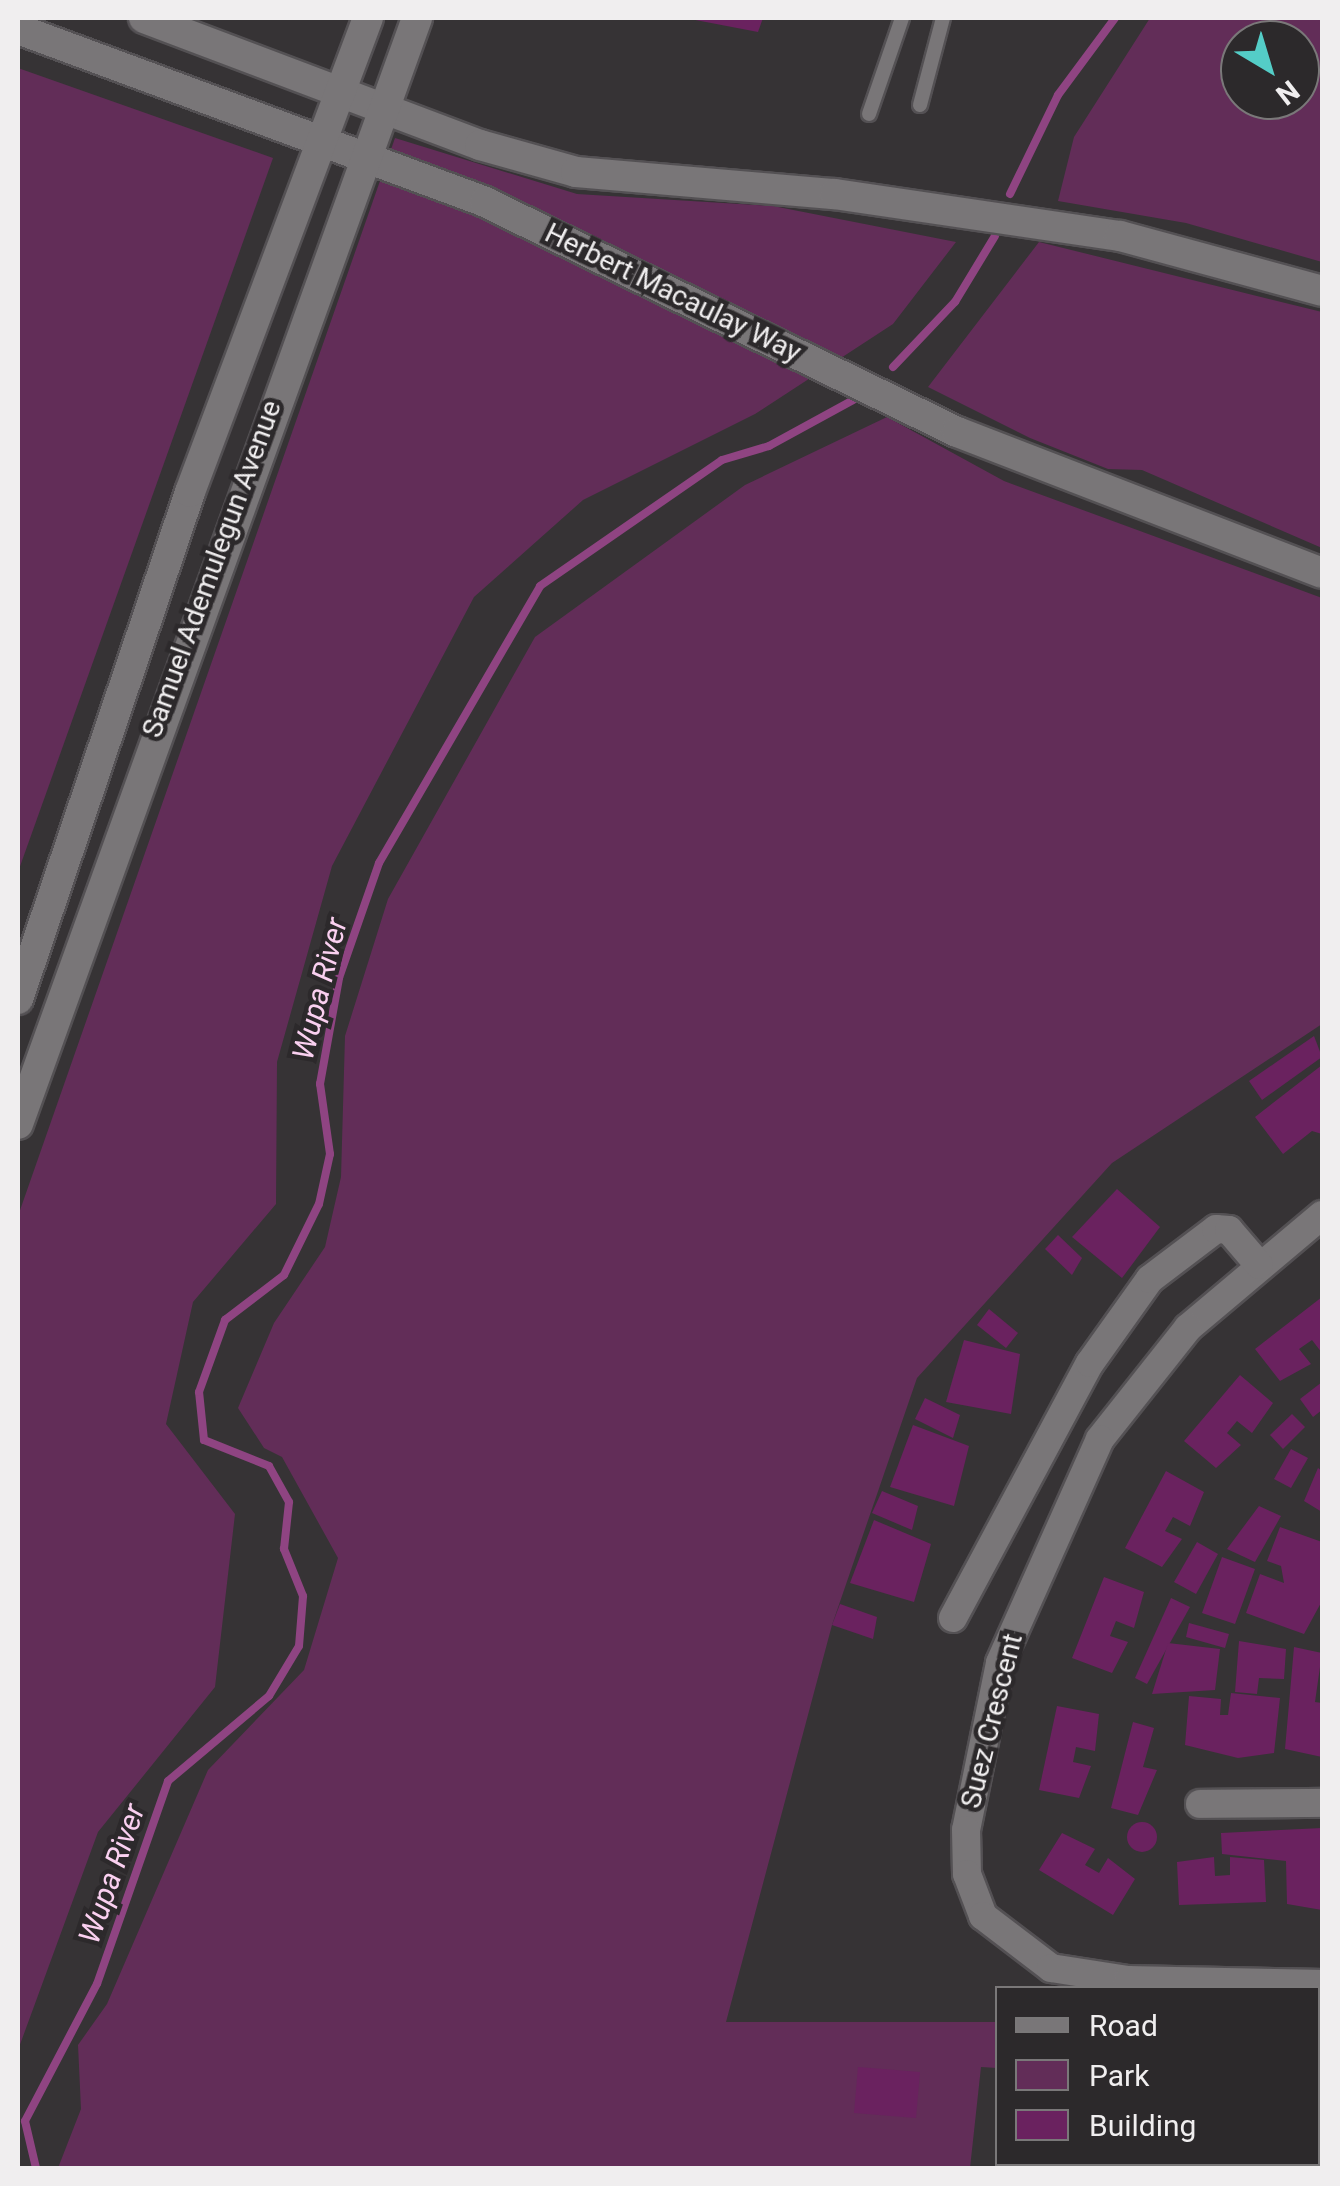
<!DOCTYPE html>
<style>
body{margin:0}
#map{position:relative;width:1340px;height:2186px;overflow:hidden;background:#363335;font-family:Roboto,sans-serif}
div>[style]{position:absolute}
.green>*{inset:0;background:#622d58}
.stream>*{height:8px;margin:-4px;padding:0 4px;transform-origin:4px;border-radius:4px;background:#8f4482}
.building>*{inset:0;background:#6a225f}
.round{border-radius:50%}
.roads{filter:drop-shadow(2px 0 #545154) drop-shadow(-2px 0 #545154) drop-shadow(0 2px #545154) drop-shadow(0 -2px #545154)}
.lane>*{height:14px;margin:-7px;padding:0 7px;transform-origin:7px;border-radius:7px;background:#797678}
.street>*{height:28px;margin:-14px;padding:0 14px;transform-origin:14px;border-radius:14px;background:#797678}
.secondary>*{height:30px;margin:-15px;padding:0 15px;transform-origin:15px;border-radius:15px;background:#797678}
span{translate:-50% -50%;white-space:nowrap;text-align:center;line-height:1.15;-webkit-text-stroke:9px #2c292b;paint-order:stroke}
.street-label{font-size:28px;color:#f0eeef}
.water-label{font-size:30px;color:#fad0f0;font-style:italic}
.frame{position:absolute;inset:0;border:20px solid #f0eeef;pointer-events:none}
.legend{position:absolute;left:995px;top:1986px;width:325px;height:180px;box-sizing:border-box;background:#2c292b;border:2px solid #7a7879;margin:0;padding:12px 18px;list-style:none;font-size:30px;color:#f0eeef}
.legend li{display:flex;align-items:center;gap:20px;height:50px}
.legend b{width:50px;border:2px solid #7a7879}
.north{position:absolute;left:1220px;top:20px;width:100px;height:100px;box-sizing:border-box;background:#2c292b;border:2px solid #7a7879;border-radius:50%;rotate:142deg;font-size:28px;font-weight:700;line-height:40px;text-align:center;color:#f0eeef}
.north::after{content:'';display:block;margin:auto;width:35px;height:45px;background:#54cdc7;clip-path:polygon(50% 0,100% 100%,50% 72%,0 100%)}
</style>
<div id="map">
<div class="green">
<div style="clip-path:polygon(evenodd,1150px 18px,1322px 18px,1322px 262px,1186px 223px,1058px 201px,1074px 137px,1150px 18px,1300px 40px,1300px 100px,1240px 100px,1240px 40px,1300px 40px)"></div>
<div style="clip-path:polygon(18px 68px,273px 158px,18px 872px)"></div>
<div style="clip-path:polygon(395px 138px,577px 194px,773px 206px,956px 242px,893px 324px,755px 414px,583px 500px,474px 597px,332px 866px,277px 1062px,276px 1204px,193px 1302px,166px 1424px,235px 1514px,215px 1687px,98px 1832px,18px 2050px,18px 1216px)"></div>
<div style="clip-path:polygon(1039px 242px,1322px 312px,1322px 548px,1142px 470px,1108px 469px,1030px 438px,928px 387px)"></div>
<div style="clip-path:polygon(887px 417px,1004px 481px,1322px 598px,1322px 1024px,1112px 1163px,917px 1378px,832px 1625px,726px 2022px,997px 2022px,997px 2068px,981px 2067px,970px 2168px,58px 2168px,81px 2109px,78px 2045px,107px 2004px,208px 1770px,304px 1670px,338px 1558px,282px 1457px,264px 1448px,238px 1408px,274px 1323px,325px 1247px,341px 1177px,345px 1036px,388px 899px,535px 637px,745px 485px)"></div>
</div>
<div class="stream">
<div style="left:1010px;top:194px;width:110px;rotate:-64.1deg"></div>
<div style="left:1058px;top:95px;width:96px;rotate:-53.5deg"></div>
<div style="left:893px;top:367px;width:90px;rotate:-46.4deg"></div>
<div style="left:955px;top:302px;width:77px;rotate:-58.8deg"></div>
<div style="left:36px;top:2168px;width:48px;rotate:-103.2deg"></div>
<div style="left:25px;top:2121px;width:155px;rotate:-62.3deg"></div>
<div style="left:97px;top:1984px;width:215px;rotate:-70.7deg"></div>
<div style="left:168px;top:1781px;width:132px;rotate:-40.1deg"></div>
<div style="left:269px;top:1696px;width:58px;rotate:-59deg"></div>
<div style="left:299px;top:1646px;width:50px;rotate:-85.4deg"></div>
<div style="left:303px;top:1596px;width:51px;rotate:-112deg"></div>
<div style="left:284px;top:1549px;width:47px;rotate:-83.9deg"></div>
<div style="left:289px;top:1502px;width:41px;rotate:-119.1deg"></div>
<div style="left:269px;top:1466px;width:70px;rotate:-158.2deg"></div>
<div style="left:204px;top:1440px;width:48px;rotate:-95.9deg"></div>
<div style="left:199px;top:1392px;width:77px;rotate:-70.1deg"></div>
<div style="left:225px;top:1320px;width:74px;rotate:-37.3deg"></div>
<div style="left:284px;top:1275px;width:79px;rotate:-63.8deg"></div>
<div style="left:319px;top:1204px;width:51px;rotate:-77.6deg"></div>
<div style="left:330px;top:1154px;width:71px;rotate:-98.1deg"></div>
<div style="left:320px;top:1084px;width:108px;rotate:-79.8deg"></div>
<div style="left:339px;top:978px;width:122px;rotate:-70.8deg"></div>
<div style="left:379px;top:863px;width:320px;rotate:-59.8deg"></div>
<div style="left:540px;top:586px;width:221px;rotate:-34.7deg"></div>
<div style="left:722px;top:460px;width:49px;rotate:-16.6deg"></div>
<div style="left:769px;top:446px;width:96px;rotate:-28.7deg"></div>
</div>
<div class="building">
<div style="clip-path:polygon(685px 18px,763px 18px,758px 32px)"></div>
<div style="clip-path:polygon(1314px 1036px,1322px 1057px,1262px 1100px,1249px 1081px)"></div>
<div style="clip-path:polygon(1322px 1065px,1322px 1134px,1312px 1131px,1283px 1154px,1255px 1117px)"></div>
<div style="clip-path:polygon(1117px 1189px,1160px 1227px,1122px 1278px,1072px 1237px)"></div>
<div style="clip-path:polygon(1058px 1235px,1082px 1258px,1072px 1275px,1045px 1249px)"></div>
<div style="clip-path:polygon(1322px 1297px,1322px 1353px,1312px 1340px,1299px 1349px,1311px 1364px,1280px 1381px,1255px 1349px)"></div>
<div style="clip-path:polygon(989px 1309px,1018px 1333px,1006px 1348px,977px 1325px)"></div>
<div style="clip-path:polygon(964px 1340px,1020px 1354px,1011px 1414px,946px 1402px)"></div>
<div style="clip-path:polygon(1240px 1375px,1273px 1403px,1252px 1433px,1237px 1421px,1227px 1433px,1241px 1445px,1216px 1468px,1184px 1441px)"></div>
<div style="clip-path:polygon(1322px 1382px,1322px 1410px,1313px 1417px,1300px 1399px)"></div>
<div style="clip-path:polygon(925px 1398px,960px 1415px,953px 1438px,915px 1419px)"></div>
<div style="clip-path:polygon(1292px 1414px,1305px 1427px,1283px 1449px,1270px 1435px)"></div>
<div style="clip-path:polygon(913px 1425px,969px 1446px,954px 1506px,890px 1487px)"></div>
<div style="clip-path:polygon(1291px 1449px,1308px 1458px,1291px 1488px,1274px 1479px)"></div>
<div style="clip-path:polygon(1318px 1468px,1322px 1471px,1322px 1512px,1304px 1501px)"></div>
<div style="clip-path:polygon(1166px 1471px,1204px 1492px,1190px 1526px,1173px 1517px,1165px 1531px,1182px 1539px,1162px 1567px,1125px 1548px)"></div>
<div style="clip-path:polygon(882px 1491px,918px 1506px,912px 1530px,872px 1513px)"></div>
<div style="clip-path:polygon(1259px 1506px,1281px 1516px,1255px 1562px,1227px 1549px)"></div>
<div style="clip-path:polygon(874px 1520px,931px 1544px,914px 1602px,850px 1583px)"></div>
<div style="clip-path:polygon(1280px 1527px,1322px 1542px,1322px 1601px,1304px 1634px,1246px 1613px,1260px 1574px,1284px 1583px,1281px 1566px,1267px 1561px)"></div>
<div style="clip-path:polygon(1197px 1542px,1218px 1554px,1196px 1594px,1174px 1582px)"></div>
<div style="clip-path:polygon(1222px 1557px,1255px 1569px,1235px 1624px,1202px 1613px)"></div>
<div style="clip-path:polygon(1104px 1577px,1144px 1592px,1134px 1628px,1116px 1621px,1110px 1636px,1128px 1642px,1112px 1673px,1072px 1658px)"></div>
<div style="clip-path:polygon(1171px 1598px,1190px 1607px,1147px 1684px,1135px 1678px)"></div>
<div style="clip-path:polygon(840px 1604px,877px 1617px,873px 1639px,832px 1625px)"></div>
<div style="clip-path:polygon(1189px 1623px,1229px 1634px,1225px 1648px,1186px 1637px)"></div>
<div style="clip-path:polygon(1239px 1641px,1286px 1649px,1284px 1679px,1259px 1678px,1257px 1694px,1235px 1692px)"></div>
<div style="clip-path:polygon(1168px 1643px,1220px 1649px,1215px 1690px,1152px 1694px)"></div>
<div style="clip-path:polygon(1294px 1647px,1322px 1653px,1315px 1702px,1322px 1703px,1322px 1757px,1285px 1749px)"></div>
<div style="clip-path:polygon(1231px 1693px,1280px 1698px,1274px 1753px,1238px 1758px,1185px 1745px,1189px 1696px,1221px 1699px,1220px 1715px,1228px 1715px)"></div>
<div style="clip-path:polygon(1057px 1706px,1099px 1714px,1095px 1751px,1076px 1747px,1073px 1762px,1091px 1766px,1079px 1798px,1039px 1790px)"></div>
<div style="clip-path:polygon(1133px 1722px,1154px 1728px,1143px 1767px,1157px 1770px,1138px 1815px,1111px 1808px)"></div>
<div class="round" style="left:1127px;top:1822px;width:30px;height:30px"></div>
<div style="clip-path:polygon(1322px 1828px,1322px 1910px,1287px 1904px,1286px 1861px,1222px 1854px,1221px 1833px)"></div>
<div style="clip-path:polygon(1062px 1833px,1095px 1849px,1085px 1865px,1099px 1873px,1108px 1858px,1135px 1879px,1113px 1915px,1039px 1870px)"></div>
<div style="clip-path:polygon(1214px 1857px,1215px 1876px,1230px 1875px,1230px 1857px,1264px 1860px,1266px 1902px,1179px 1905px,1177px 1862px)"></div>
<div style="clip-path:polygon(858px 2067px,920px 2072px,916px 2118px,854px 2113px)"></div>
</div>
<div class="roads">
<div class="lane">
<div style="left:920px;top:105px;width:90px;rotate:-75.2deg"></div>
<div style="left:869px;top:114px;width:102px;rotate:-71deg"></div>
</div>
<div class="street">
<div style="left:1322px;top:1215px;width:175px;rotate:139.9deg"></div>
<div style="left:1188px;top:1328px;width:142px;rotate:128.4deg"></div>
<div style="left:1100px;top:1439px;width:245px;rotate:114.1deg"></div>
<div style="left:1000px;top:1663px;width:170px;rotate:101.5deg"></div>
<div style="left:966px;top:1830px;width:44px;rotate:88.7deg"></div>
<div style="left:967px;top:1874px;width:45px;rotate:69.1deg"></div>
<div style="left:983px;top:1916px;width:86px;rotate:37.4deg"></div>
<div style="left:1051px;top:1968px;width:78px;rotate:8.9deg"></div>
<div style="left:1128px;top:1980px;width:194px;rotate:1.2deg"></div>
<div style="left:953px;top:1618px;width:289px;rotate:-61.8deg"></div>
<div style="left:1090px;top:1363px;width:103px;rotate:-54.5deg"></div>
<div style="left:1150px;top:1279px;width:83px;rotate:-37.1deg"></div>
<div style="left:1216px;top:1229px;width:13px;rotate:4deg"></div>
<div style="left:1229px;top:1230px;width:46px;rotate:49.4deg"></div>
<div style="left:1200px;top:1804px;width:122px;rotate:-0.5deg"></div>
</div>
<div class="secondary">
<div style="left:144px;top:18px;width:359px;rotate:20.7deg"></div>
<div style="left:480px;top:145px;width:100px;rotate:15.7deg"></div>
<div style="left:576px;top:172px;width:260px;rotate:4.9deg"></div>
<div style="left:835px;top:194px;width:288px;rotate:8.4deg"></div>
<div style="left:1120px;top:236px;width:209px;rotate:15.2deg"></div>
<div style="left:18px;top:29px;width:498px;rotate:20.3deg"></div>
<div style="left:485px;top:202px;width:525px;rotate:25.98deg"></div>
<div style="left:957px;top:432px;width:391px;rotate:21.1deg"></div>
<div style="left:18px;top:999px;width:535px;rotate:-71.26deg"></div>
<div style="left:190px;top:492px;width:506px;rotate:-69.42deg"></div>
<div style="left:18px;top:1124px;width:1176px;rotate:-70.16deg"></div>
</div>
</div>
<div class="street-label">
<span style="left:673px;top:293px;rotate:26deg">Herbert Macaulay Way</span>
<span style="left:212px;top:569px;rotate:-70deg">Samuel Ademulegun Avenue</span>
<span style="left:992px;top:1721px;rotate:-76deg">Suez Crescent</span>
</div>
<div class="water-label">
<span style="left:320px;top:989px;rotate:-76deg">Wupa River</span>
<span style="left:112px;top:1874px;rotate:-71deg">Wupa River</span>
</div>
<div class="frame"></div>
<ul class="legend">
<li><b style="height:12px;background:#797678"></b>Road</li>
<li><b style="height:28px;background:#622d58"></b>Park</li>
<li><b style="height:28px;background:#6a225f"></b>Building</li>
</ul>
<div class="north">N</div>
</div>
